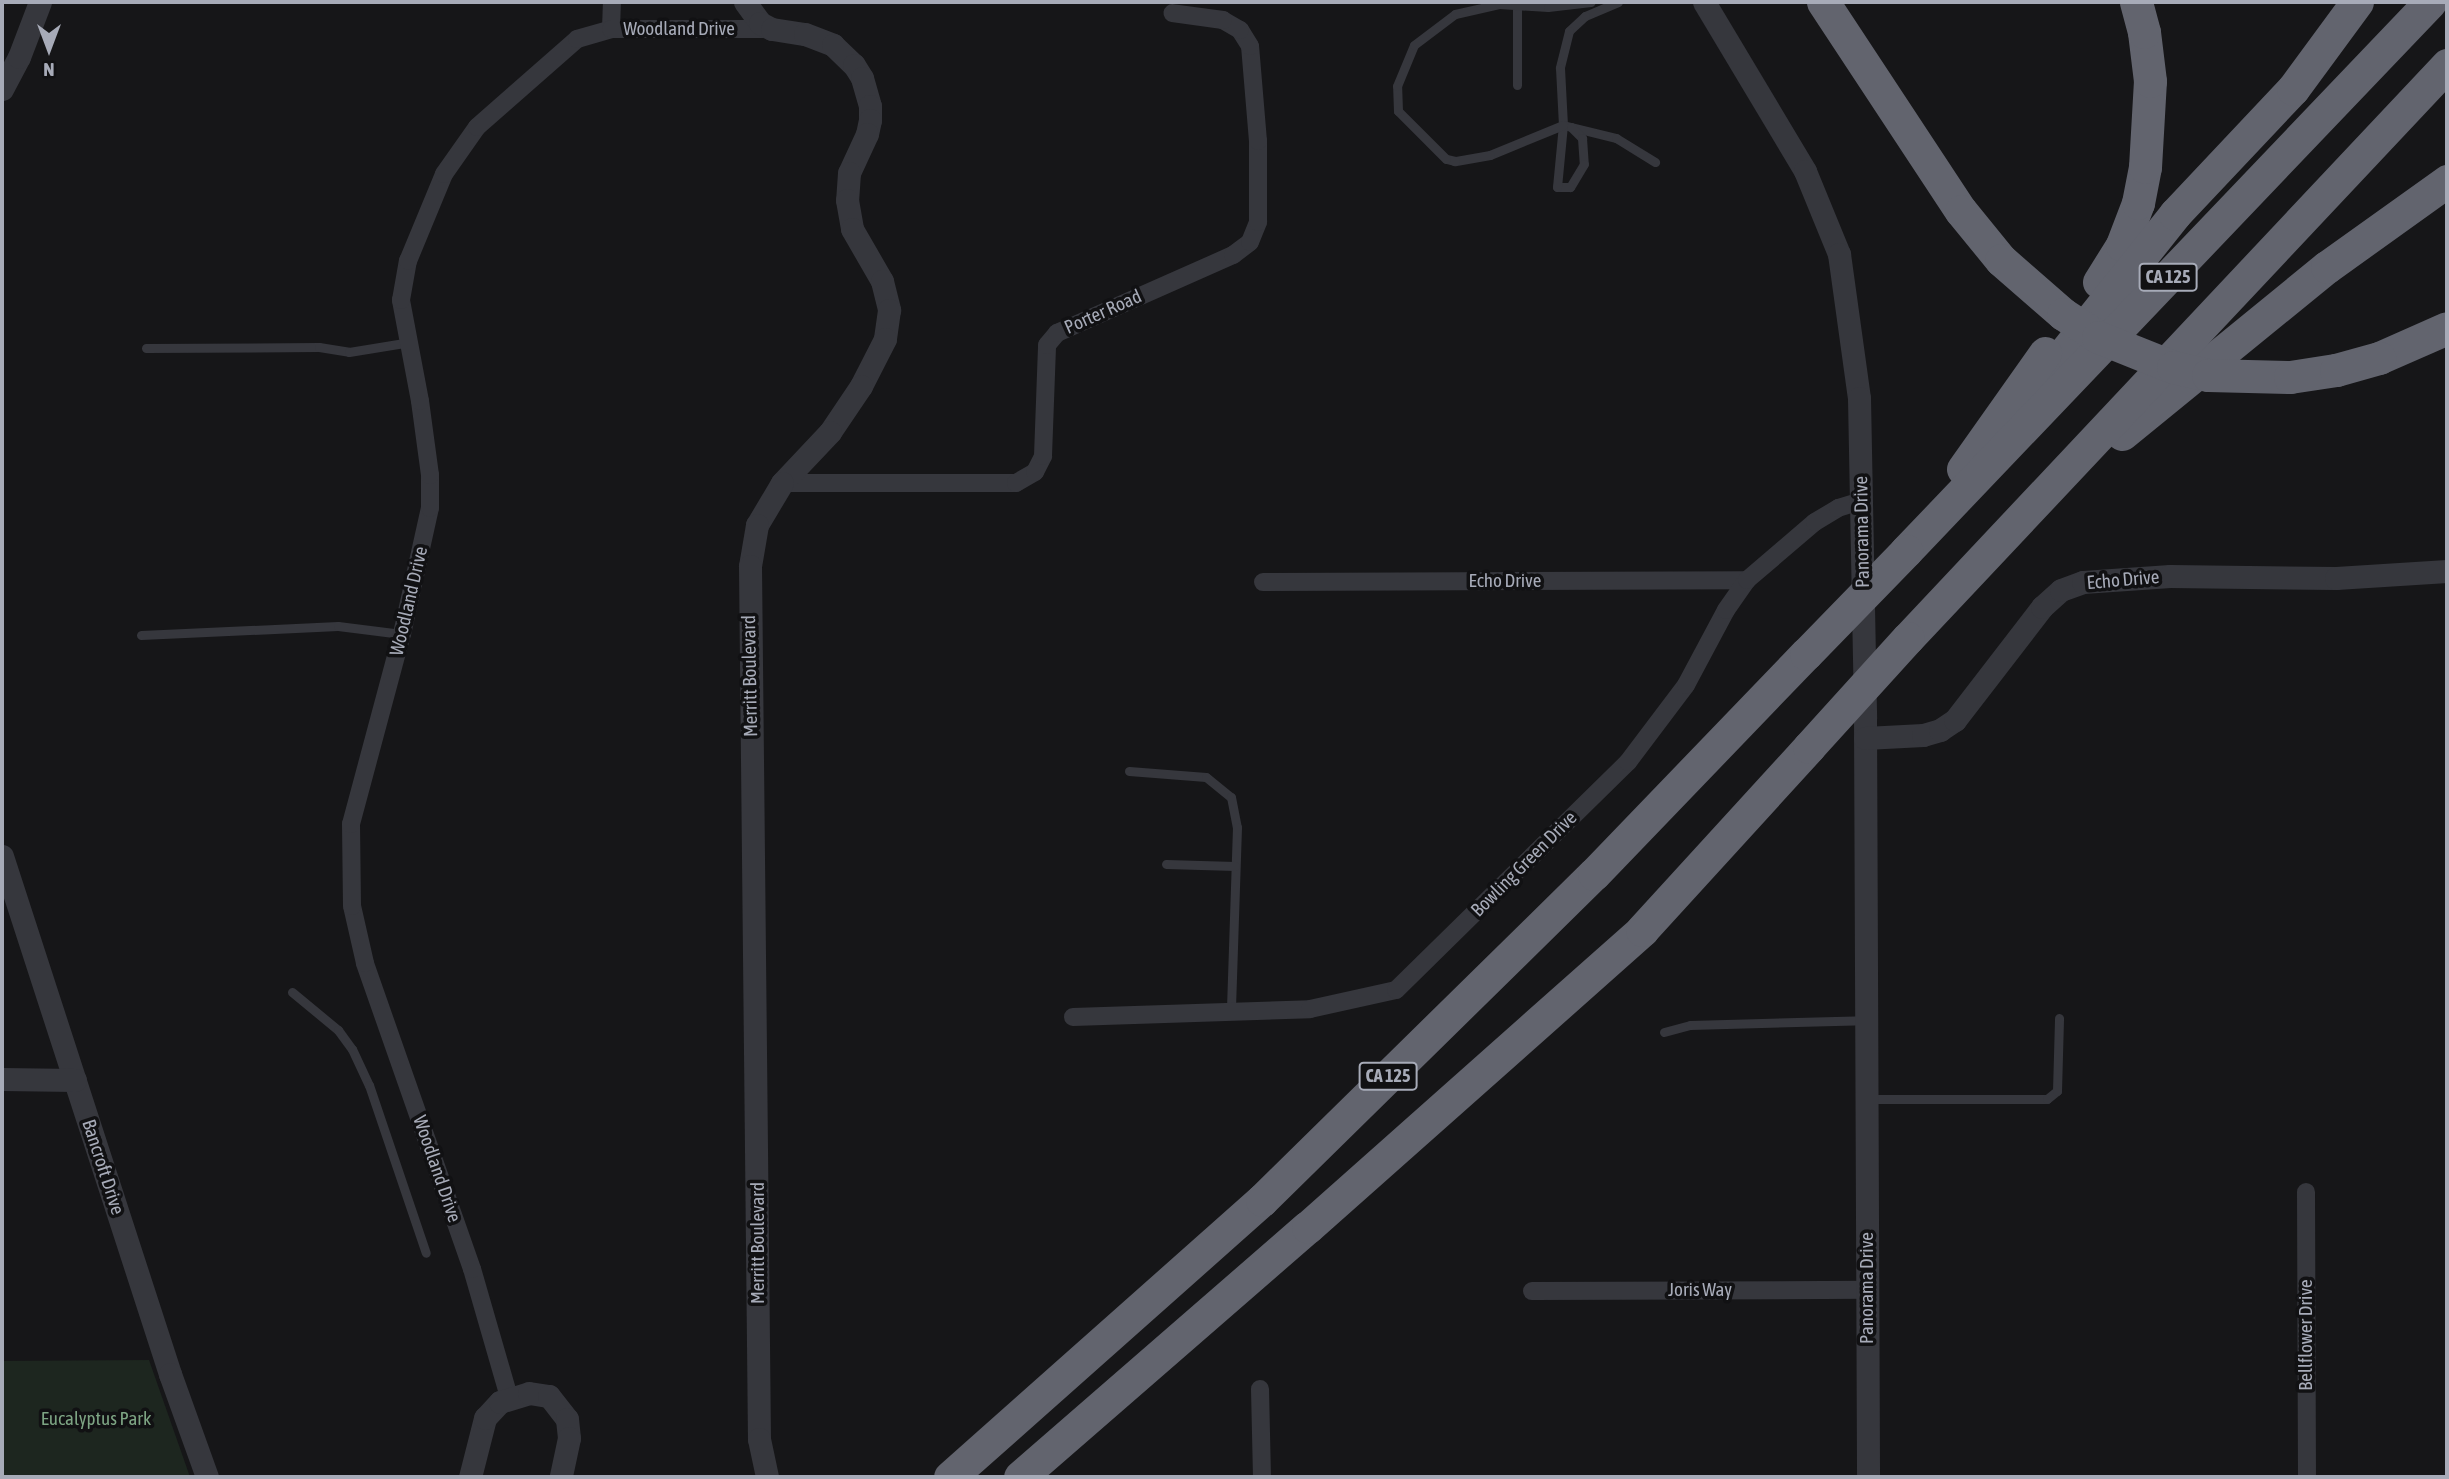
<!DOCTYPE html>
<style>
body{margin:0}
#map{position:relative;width:2449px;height:1479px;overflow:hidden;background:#161618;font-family:"Asap Condensed",sans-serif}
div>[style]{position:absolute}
.green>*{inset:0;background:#1d261f}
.service>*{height:9px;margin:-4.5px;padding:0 4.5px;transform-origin:4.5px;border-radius:4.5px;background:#36373d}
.minor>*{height:18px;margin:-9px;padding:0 9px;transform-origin:9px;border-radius:9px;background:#36373d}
.tertiary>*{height:23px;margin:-11.5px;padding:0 11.5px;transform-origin:11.5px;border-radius:11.5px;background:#36373d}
.motorway>*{height:33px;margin:-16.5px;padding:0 16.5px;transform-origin:16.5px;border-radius:16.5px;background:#62646e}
.motorway-bridge>*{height:33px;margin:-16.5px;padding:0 16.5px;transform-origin:16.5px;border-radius:16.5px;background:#62646e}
span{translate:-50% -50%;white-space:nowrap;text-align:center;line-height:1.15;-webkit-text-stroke:7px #111113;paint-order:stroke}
.shield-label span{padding:2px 5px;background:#111113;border:2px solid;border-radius:5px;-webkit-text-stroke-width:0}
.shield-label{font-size:18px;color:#a7abb8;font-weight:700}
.street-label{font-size:19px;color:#a7abb8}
.park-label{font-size:19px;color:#7da483}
.frame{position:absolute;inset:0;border:4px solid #a7abb8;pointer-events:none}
.north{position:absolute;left:14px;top:14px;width:70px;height:70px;-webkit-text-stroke:5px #111113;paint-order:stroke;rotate:180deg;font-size:19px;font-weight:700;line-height:28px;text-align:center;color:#a7abb8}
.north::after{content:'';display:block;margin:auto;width:24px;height:32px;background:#a7abb8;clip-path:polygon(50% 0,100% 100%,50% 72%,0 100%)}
</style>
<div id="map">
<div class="green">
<div style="clip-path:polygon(149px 1360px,190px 1477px,2px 1477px,2px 1361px)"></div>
</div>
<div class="service">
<div style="left:1618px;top:2px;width:36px;rotate:157deg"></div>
<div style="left:1585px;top:16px;width:22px;rotate:137deg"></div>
<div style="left:1569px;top:31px;width:38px;rotate:104deg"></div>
<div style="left:1560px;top:68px;width:57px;rotate:87deg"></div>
<div style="left:1563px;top:125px;width:55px;rotate:13.8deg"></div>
<div style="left:1616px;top:138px;width:46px;rotate:31.6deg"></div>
<div style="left:1517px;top:6px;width:79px;rotate:90deg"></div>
<div style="left:1571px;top:127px;width:16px;rotate:45deg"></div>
<div style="left:1582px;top:138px;width:26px;rotate:86deg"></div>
<div style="left:1584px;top:164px;width:27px;rotate:121deg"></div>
<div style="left:1570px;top:187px;width:13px;rotate:180deg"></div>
<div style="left:1557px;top:187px;width:62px;rotate:-84.5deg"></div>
<div style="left:1563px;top:125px;width:79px;rotate:157.7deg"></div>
<div style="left:1490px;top:155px;width:36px;rotate:170deg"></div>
<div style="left:1455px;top:161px;width:9px;rotate:-167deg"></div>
<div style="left:1446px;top:159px;width:68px;rotate:-135deg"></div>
<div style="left:1398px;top:111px;width:25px;rotate:-92deg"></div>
<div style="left:1397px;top:86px;width:44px;rotate:-67.5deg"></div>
<div style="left:1414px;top:45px;width:51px;rotate:-37.1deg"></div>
<div style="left:1455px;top:14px;width:45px;rotate:-12.8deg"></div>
<div style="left:1499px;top:4px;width:49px;rotate:3.5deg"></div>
<div style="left:1548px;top:7px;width:43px;rotate:-6.6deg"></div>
<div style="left:146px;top:348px;width:173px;rotate:-0.3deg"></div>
<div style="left:319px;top:347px;width:30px;rotate:9deg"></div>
<div style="left:349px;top:352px;width:62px;rotate:-9.3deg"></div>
<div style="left:141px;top:635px;width:197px;rotate:-2.6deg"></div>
<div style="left:338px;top:626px;width:64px;rotate:7.1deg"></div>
<div style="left:1129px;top:771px;width:77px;rotate:4.5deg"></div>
<div style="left:1206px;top:777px;width:32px;rotate:39deg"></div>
<div style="left:1231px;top:797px;width:31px;rotate:79deg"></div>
<div style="left:1237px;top:827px;width:185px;rotate:91.9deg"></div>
<div style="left:1166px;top:864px;width:69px;rotate:1.7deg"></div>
<div style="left:292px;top:992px;width:60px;rotate:39.6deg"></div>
<div style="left:338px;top:1030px;width:24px;rotate:54deg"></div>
<div style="left:352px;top:1049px;width:40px;rotate:65deg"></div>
<div style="left:369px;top:1085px;width:177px;rotate:71.3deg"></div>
<div style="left:1664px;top:1032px;width:27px;rotate:-15deg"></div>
<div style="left:1690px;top:1025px;width:174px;rotate:-1.6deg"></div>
<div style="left:1869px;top:1099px;width:178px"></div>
<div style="left:2047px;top:1099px;width:13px;rotate:-39deg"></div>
<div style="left:2057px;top:1091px;width:73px;rotate:-88.4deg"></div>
</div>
<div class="minor">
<div style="left:611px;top:29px;width:27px;rotate:-88deg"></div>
<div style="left:782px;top:483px;width:234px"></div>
<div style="left:1016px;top:483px;width:22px;rotate:-30deg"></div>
<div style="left:1035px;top:472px;width:18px;rotate:-63deg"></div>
<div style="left:1043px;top:456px;width:111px;rotate:-87.9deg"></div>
<div style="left:1047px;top:345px;width:16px;rotate:-50deg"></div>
<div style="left:1057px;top:333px;width:193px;rotate:-23.9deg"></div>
<div style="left:1233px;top:255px;width:21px;rotate:-37deg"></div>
<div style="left:1250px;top:242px;width:22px;rotate:-68deg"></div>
<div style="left:1258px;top:222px;width:81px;rotate:-90deg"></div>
<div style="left:1258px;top:141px;width:95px;rotate:-94.8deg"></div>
<div style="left:1250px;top:46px;width:19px;rotate:-122deg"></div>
<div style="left:1240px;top:30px;width:20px;rotate:-150deg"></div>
<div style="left:1223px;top:20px;width:51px;rotate:-172.2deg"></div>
<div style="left:1263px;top:582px;width:484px;rotate:-0.2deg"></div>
<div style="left:1073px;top:1017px;width:237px;rotate:-1.9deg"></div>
<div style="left:1310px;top:1009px;width:88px;rotate:-12.5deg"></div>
<div style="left:1396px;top:990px;width:325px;rotate:-44.5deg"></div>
<div style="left:1628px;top:762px;width:96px;rotate:-53deg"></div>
<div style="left:1686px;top:685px;width:85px;rotate:-61.9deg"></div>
<div style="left:1726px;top:610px;width:37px;rotate:-55deg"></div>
<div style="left:1747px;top:580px;width:89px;rotate:-40.5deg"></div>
<div style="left:1815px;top:522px;width:27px;rotate:-31deg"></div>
<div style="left:1838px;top:508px;width:24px;rotate:-17deg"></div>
<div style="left:2306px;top:1192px;width:285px;rotate:89.8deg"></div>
<div style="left:1532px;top:1291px;width:336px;rotate:-0.2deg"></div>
<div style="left:1260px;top:1389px;width:88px;rotate:88.7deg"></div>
<div style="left:509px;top:1397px;width:133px;rotate:-106.1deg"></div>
<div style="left:472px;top:1269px;width:324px;rotate:-109.3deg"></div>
<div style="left:365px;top:963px;width:58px;rotate:-102.8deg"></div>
<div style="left:352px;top:906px;width:82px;rotate:-90.7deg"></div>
<div style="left:351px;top:824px;width:197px;rotate:-75deg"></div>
<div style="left:402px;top:634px;width:129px;rotate:-77.5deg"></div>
<div style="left:430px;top:508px;width:33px;rotate:-90deg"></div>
<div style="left:430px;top:475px;width:75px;rotate:-97.7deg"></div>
<div style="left:420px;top:401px;width:103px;rotate:-100.7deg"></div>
<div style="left:401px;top:300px;width:40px;rotate:-80deg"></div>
<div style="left:408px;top:261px;width:94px;rotate:-67.5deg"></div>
<div style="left:444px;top:174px;width:57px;rotate:-54.9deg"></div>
<div style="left:477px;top:127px;width:133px;rotate:-41.3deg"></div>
<div style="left:577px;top:39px;width:35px;rotate:-16deg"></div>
<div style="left:611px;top:29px;width:161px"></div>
</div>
<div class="tertiary">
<div style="left:745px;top:2px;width:26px;rotate:54deg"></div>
<div style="left:760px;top:23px;width:13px;rotate:27deg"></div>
<div style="left:772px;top:29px;width:33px;rotate:9deg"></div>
<div style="left:805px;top:34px;width:30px;rotate:21deg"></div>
<div style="left:833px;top:45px;width:29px;rotate:44deg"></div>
<div style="left:854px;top:65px;width:15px;rotate:58deg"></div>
<div style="left:862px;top:78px;width:29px;rotate:74deg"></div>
<div style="left:870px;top:106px;width:14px;rotate:90deg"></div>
<div style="left:870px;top:120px;width:14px;rotate:102deg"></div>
<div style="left:867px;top:134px;width:43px;rotate:114.8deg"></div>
<div style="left:849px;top:173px;width:27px;rotate:94deg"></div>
<div style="left:847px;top:200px;width:29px;rotate:80deg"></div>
<div style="left:852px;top:229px;width:60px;rotate:60deg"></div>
<div style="left:882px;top:281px;width:30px;rotate:76deg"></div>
<div style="left:889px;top:310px;width:29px;rotate:98deg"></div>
<div style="left:885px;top:339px;width:53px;rotate:117.1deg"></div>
<div style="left:861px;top:386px;width:55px;rotate:124deg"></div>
<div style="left:830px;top:432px;width:70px;rotate:133.3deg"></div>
<div style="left:782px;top:483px;width:49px;rotate:120.8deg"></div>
<div style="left:757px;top:525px;width:42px;rotate:99.7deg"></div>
<div style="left:750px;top:566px;width:873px;rotate:89.41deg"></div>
<div style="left:759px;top:1439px;width:39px;rotate:78deg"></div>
<div style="left:1704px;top:2px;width:197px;rotate:59.1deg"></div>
<div style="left:1805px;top:171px;width:90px;rotate:67.7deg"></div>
<div style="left:1839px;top:254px;width:145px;rotate:82.1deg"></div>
<div style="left:1859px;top:398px;width:320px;rotate:88.9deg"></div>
<div style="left:1865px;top:718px;width:759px;rotate:89.77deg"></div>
<div style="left:2px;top:89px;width:36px;rotate:-62deg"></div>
<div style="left:19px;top:57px;width:59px;rotate:-69.1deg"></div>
<div style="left:1865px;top:738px;width:58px;rotate:-3deg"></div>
<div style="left:1923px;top:735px;width:18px;rotate:-16deg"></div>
<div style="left:1940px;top:730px;width:18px;rotate:-34deg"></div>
<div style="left:1955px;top:720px;width:143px;rotate:-52.4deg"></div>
<div style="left:2042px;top:607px;width:25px;rotate:-42deg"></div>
<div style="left:2061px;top:590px;width:23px;rotate:-20deg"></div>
<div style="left:2083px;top:582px;width:87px;rotate:-3.9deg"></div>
<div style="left:2170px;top:576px;width:166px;rotate:0.7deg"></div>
<div style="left:2336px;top:578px;width:111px;rotate:-3.6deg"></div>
<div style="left:2px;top:856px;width:545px;rotate:72.03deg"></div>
<div style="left:170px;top:1374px;width:109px;rotate:70.2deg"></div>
<div style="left:2px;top:1079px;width:73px;rotate:0.8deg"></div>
<div style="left:470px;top:1477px;width:61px;rotate:-75.7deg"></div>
<div style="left:485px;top:1418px;width:22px;rotate:-47deg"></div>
<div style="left:500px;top:1402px;width:30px;rotate:-17deg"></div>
<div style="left:529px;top:1393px;width:20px;rotate:9deg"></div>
<div style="left:549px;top:1396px;width:29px;rotate:52deg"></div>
<div style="left:567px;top:1419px;width:19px;rotate:84deg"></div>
<div style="left:569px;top:1438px;width:40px;rotate:102deg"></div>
</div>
<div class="motorway">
<div style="left:1823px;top:2px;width:250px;rotate:56.6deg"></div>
<div style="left:1961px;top:211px;width:63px;rotate:50.8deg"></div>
<div style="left:2099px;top:282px;width:44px;rotate:-58.1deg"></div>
<div style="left:2122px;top:245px;width:45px;rotate:-69.1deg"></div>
<div style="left:2138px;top:203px;width:37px;rotate:-79deg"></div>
<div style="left:2145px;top:167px;width:86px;rotate:-86.7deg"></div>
<div style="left:2150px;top:81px;width:49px;rotate:-97deg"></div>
<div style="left:2144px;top:32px;width:31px;rotate:-105deg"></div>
<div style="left:2379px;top:358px;width:74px;rotate:-23.8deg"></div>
<div style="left:2041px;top:382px;width:215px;rotate:-51.4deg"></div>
<div style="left:2175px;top:214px;width:172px;rotate:-46.7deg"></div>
<div style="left:2293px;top:89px;width:108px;rotate:-53.7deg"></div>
<div style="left:2122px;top:434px;width:264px;rotate:-39.2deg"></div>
<div style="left:2327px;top:267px;width:148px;rotate:-35.6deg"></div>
<div style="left:1963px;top:469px;width:142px;rotate:-54.7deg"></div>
<div style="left:1906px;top:551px;width:759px;rotate:-46.33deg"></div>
<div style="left:1908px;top:638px;width:787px;rotate:-46.75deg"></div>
<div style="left:950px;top:1477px;width:417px;rotate:-41.6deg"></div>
<div style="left:1262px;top:1200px;width:465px;rotate:-44.5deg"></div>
<div style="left:1594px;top:874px;width:306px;rotate:-46.1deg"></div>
<div style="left:1020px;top:1477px;width:381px;rotate:-41deg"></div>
<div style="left:1308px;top:1227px;width:447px;rotate:-41.6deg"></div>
<div style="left:1642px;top:930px;width:248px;rotate:-47.6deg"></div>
</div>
<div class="motorway-bridge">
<div style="left:2001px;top:260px;width:82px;rotate:41.1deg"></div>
<div style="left:2063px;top:314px;width:42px;rotate:33.3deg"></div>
<div style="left:2098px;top:337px;width:81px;rotate:21.8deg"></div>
<div style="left:2173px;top:367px;width:36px;rotate:13deg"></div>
<div style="left:2208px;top:375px;width:82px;rotate:1.4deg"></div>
<div style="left:2290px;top:377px;width:47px;rotate:-8.7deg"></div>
<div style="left:2336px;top:370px;width:45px;rotate:-15.6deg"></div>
<div style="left:1806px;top:654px;width:144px;rotate:-45.8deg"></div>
<div style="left:1809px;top:747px;width:147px;rotate:-47.8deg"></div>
</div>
<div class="shield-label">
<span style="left:2168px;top:277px">CA 125</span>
<span style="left:1388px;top:1076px">CA 125</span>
</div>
<div class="street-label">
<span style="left:679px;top:29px">Woodland Drive</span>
<span style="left:1103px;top:312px;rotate:-24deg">Porter Road</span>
<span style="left:1862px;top:532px;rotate:-91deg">Panorama Drive</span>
<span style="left:2123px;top:580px;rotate:-5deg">Echo Drive</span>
<span style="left:1505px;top:581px">Echo Drive</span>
<span style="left:409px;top:601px;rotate:-77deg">Woodland Drive</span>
<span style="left:750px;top:676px;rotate:-91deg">Merritt Boulevard</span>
<span style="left:1524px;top:864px;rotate:-45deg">Bowling Green Drive</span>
<span style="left:103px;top:1167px;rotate:72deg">Bancroft Drive</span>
<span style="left:437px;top:1169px;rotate:71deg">Woodland Drive</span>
<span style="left:758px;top:1243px;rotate:-90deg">Merritt Boulevard</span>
<span style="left:1867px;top:1288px;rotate:-90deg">Panorama Drive</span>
<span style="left:1700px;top:1290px">Joris Way</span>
<span style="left:2306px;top:1335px;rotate:-90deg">Bellflower Drive</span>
</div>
<div class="park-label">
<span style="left:96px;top:1419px">Eucalyptus Park</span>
</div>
<div class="frame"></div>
<div class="north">N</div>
</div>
